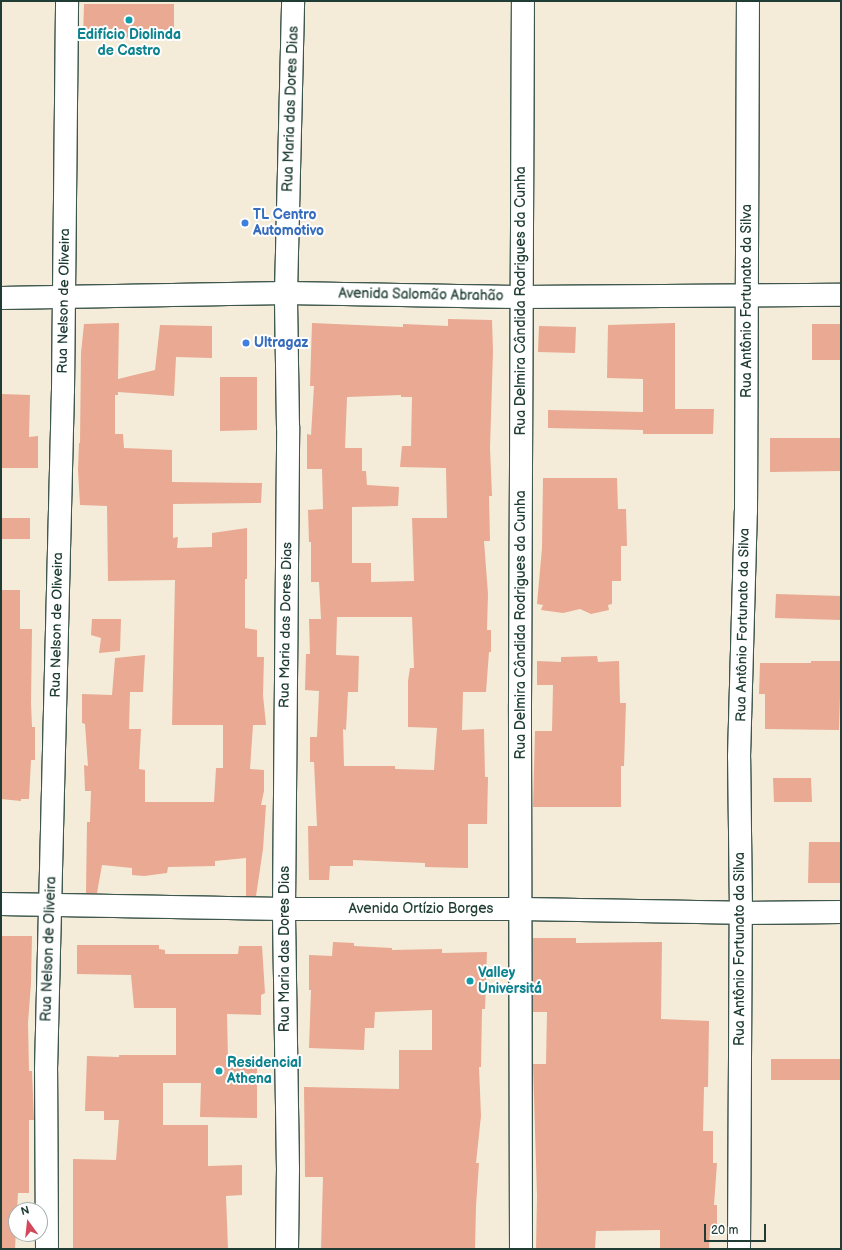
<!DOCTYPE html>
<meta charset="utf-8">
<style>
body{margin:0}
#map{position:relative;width:842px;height:1250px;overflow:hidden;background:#f4ecd8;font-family:"Balsamiq Sans",sans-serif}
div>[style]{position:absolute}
.building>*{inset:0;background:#e9a992}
.roads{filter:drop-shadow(1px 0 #3f574d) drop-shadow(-1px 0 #3f574d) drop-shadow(0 1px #3f574d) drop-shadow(0 -1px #3f574d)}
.street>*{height:22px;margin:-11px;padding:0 11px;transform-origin:11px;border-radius:11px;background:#fff}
.dots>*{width:11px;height:11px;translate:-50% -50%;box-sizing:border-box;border:2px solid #fff;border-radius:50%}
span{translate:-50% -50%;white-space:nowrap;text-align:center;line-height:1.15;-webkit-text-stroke:4px #fff;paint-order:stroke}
.culture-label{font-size:14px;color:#0d838f;font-weight:700}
.left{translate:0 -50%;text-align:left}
.street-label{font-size:14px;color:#1f3d34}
.shop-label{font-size:14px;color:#366cbe;font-weight:700}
.frame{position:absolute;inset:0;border:2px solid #1f3d34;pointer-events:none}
.north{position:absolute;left:8px;top:1202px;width:40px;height:40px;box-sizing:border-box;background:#fff;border:1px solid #a5b1ae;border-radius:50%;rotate:345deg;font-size:11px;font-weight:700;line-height:16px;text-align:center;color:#1f3d34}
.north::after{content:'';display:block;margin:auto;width:14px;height:18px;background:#d1495b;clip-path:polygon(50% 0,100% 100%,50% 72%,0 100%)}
.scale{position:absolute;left:704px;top:1224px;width:62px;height:18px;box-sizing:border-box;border:2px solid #1f3d34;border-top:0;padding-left:5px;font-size:12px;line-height:14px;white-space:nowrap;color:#1f3d34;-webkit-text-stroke:3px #fff;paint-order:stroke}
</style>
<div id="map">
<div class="building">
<div style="clip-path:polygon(84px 4px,174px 4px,174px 39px,83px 36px)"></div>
<div style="clip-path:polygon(evenodd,448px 319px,492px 320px,493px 351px,490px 448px,492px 496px,489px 496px,490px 541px,484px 541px,488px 594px,487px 630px,491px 630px,491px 652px,489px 652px,486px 692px,463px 692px,462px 730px,484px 729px,485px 777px,488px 777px,487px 824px,468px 824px,468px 868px,425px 867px,425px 863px,353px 860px,353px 866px,330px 866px,329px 880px,309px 880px,308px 826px,317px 826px,314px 762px,310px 762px,310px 737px,317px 737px,319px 691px,305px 690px,306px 654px,310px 654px,309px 619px,321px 619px,319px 582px,311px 582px,311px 542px,309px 542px,308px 510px,323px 509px,322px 469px,307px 469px,307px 434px,311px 435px,314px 386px,310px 386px,312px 323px,403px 327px,403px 324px,448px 326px,448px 319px,401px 395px,401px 397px,412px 397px,411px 446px,402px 446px,400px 467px,446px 468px,447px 518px,412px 518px,414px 581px,371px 582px,371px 563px,352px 563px,352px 507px,398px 506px,399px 487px,367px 485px,366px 471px,362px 471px,362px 448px,345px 448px,347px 397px,401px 395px,448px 319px,337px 617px,412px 617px,414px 668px,410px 668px,408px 681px,408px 727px,437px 728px,434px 770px,395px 769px,395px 766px,344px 766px,343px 729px,346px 730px,348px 692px,358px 692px,359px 656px,336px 655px,337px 617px)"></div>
<div style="clip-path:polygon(119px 323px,118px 379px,155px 370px,160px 325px,212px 326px,212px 358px,176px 357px,174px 396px,118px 392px,118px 395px,115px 395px,115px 434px,123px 434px,124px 448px,172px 450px,172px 482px,262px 483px,261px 503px,173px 504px,173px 538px,178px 537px,177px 548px,212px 547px,212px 533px,247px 528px,247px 579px,245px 579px,245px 628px,257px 630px,257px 657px,264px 657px,263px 695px,266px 725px,253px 725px,250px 769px,264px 770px,264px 791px,261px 805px,266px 805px,263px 849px,256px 896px,246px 896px,246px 858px,215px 861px,215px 866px,168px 867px,167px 873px,144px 876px,132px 875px,132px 868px,102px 865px,97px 893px,86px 893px,87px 822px,90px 822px,91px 791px,85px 791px,84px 765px,88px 766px,85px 724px,82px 723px,82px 694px,112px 695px,115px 658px,145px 655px,143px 692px,130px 692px,129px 729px,141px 729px,139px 769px,145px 770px,145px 802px,214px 802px,216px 768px,223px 768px,223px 725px,172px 725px,175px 580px,108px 581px,107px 506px,80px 505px,78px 470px,79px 443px,80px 443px,81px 353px,84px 324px)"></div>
<div style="clip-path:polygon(675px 323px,675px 409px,714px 409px,713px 434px,643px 434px,643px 430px,548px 428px,548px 410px,643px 412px,643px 379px,607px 378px,608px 325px)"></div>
<div style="clip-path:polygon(812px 324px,841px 324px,841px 360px,812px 360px)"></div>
<div style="clip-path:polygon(539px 326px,576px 327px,575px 353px,538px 352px)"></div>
<div style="clip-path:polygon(220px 377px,257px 377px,257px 430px,220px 431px)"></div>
<div style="clip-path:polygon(1px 394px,30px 395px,29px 437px,38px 436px,38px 468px,1px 468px)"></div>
<div style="clip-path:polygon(770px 438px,841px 438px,841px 471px,770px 472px)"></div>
<div style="clip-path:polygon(543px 478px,617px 478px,618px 509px,626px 509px,627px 546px,621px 546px,621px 581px,612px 581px,612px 604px,608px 605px,609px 610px,591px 614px,580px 609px,563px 613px,541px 610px,543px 605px,537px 604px,542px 548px)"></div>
<div style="clip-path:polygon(1px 518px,30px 518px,30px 539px,1px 539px)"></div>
<div style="clip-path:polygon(1px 590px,20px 590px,20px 629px,32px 629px,31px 703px,32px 727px,35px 727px,35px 760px,31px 760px,29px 799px,21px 799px,21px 801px,1px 799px)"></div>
<div style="clip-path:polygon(776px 594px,841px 596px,841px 620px,775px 618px)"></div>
<div style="clip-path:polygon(92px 619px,121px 619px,120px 651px,99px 653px,101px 638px,91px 635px)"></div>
<div style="clip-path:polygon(597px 656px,598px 662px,619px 661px,620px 703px,626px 703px,624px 766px,621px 766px,621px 807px,533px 807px,535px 731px,552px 731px,553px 685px,537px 685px,537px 661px,561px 662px,561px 657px)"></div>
<div style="clip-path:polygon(811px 661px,841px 661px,839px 730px,765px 729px,765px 694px,759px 694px,760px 663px,811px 663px)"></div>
<div style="clip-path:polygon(773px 778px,811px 778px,812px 802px,774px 802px)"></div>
<div style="clip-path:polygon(809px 842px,841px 842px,841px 883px,808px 883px)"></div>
<div style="clip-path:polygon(1px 936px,32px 936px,31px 984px,28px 1023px,29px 1071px,32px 1071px,34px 1120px,29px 1120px,29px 1193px,18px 1193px,15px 1249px,1px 1249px)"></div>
<div style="clip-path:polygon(533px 938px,576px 938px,576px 943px,662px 942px,661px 1019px,709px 1021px,708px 1087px,704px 1087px,703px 1131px,713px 1131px,713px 1163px,717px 1163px,714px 1205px,717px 1205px,717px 1229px,710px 1229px,709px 1249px,660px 1249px,660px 1230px,596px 1231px,595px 1249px,536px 1249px,537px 1196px,533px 1064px,546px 1064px,547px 1012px,533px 1012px)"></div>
<div style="clip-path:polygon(333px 942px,354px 943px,354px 946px,392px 948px,392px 950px,442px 949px,442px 953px,487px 952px,485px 1009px,482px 1009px,481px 1067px,479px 1067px,481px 1116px,476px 1163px,479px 1163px,476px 1206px,475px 1249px,321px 1249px,323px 1177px,305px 1177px,304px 1087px,399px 1089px,399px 1050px,432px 1050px,432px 1010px,375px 1012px,374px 1028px,365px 1028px,364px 1050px,309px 1048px,311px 990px,309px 990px,309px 955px,332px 956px)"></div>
<div style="clip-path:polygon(77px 945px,159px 945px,159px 949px,165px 950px,165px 954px,238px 954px,239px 946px,262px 946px,265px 993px,261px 995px,261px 1015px,227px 1014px,228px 1060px,257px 1060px,257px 1118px,200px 1117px,201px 1083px,163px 1083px,163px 1125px,208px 1125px,208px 1166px,242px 1165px,242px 1195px,226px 1196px,228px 1249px,73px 1249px,73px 1159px,116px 1160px,119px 1120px,104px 1120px,104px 1111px,85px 1111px,87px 1056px,119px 1057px,119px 1055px,176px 1055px,176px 1008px,134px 1008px,131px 975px,77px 974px)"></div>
<div style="clip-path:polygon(771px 1059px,841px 1059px,841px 1080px,771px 1080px)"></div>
</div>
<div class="roads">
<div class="street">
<div style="left:1px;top:298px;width:285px;rotate:-1deg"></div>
<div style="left:286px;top:293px;width:235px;rotate:1deg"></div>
<div style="left:521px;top:297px;width:320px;rotate:-0.4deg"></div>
<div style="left:1px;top:904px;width:283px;rotate:1deg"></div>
<div style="left:284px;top:909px;width:237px"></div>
<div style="left:521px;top:909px;width:220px;rotate:1deg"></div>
<div style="left:741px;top:913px;width:100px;rotate:-0.6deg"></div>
<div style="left:47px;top:1249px;width:179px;rotate:-90.3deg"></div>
<div style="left:46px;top:1070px;width:680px;rotate:-88.57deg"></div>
<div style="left:63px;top:390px;width:389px;rotate:-89.4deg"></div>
<div style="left:287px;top:1249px;width:79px;rotate:-89.3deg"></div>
<div style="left:288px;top:1170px;width:261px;rotate:-90.9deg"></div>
<div style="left:284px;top:909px;width:482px;rotate:-89.5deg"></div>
<div style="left:288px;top:427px;width:134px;rotate:-90.9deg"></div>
<div style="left:286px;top:293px;width:292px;rotate:-88.6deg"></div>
<div style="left:521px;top:1249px;width:545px;rotate:-90.11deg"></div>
<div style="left:520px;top:704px;width:703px;rotate:-89.76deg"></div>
<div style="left:739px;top:1249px;width:336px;rotate:-89.7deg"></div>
<div style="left:741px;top:913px;width:156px;rotate:-90.7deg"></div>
<div style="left:739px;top:757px;width:246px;rotate:-88.4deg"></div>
<div style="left:746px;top:511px;width:510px;rotate:-89.78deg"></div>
</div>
</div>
<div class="dots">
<div style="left:129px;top:20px;background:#0f9aa8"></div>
<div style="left:245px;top:223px;background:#3f7fe0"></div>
<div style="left:246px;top:343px;background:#3f7fe0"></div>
<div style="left:470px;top:981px;background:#0f9aa8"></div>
<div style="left:219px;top:1071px;background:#0f9aa8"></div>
</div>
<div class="culture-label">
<span style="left:129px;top:43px">Edifício Diolinda<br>de Castro</span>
<span class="left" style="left:478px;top:981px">Valley<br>Universitá</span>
<span class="left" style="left:227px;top:1071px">Residencial<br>Athena</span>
</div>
<div class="street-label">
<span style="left:291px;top:109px;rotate:-88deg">Rua Maria das Dores Dias</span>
<span style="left:421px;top:295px;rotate:1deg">Avenida Salomão Abrahão</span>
<span style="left:64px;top:301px;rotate:-89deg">Rua Nelson de Oliveira</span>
<span style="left:521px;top:301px;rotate:-90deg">Rua Delmira Cândida Rodrigues da Cunha</span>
<span style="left:747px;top:301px;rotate:-90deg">Rua Antônio Fortunato da Silva</span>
<span style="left:57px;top:625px;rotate:-89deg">Rua Nelson de Oliveira</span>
<span style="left:286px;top:625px;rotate:-89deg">Rua Maria das Dores Dias</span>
<span style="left:521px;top:625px;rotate:-90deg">Rua Delmira Cândida Rodrigues da Cunha</span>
<span style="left:743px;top:625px;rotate:-89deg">Rua Antônio Fortunato da Silva</span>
<span style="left:421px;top:909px">Avenida Ortízio Borges</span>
<span style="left:49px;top:949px;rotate:-88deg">Rua Nelson de Oliveira</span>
<span style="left:285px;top:949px;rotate:-90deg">Rua Maria das Dores Dias</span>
<span style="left:740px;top:949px;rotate:-90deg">Rua Antônio Fortunato da Silva</span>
</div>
<div class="shop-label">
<span class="left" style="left:253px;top:223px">TL Centro<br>Automotivo</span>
<span class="left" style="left:254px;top:343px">Ultragaz</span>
</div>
<div class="frame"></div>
<div class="north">N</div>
<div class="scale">20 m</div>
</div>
